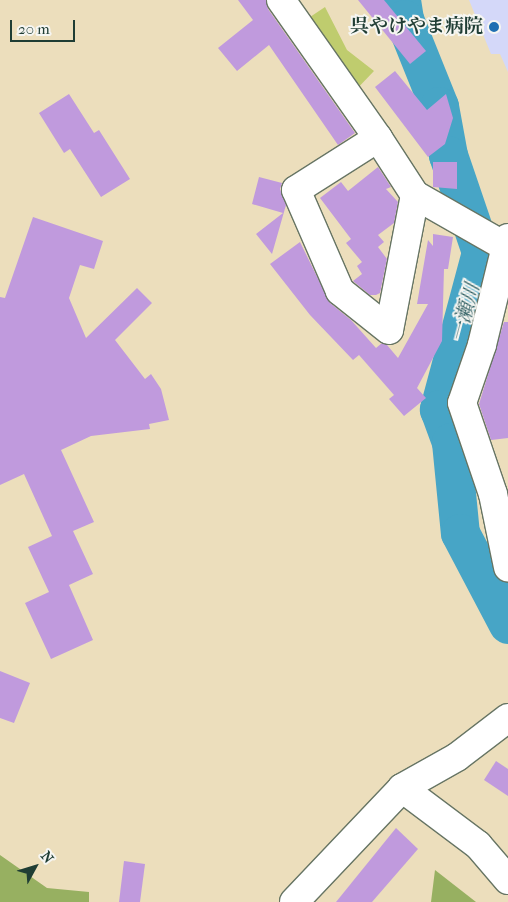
<!DOCTYPE html>
<meta charset="utf-8">
<style>
body{margin:0}
#map{position:relative;width:508px;height:902px;overflow:hidden;background:#ecdebc;font-family:"IM FELL French Canon","Noto Serif JP",serif}
div>[style]{position:absolute}
.built>*{inset:0;background:#d4d8f9}
.green>*{inset:0;background:#bfcc6e}
.forest>*{inset:0;background:#97b061}
.river>*{height:39px;margin:-19.5px;padding:0 19.5px;transform-origin:19.5px;border-radius:19.5px;background:#47a5c6}
.building>*{inset:0;background:#c09add}
.roads{filter:drop-shadow(1px 0 #677564) drop-shadow(-1px 0 #677564) drop-shadow(0 1px #677564) drop-shadow(0 -1px #677564)}
.minor>*{height:28px;margin:-14px;padding:0 14px;transform-origin:14px;border-radius:14px;background:#fff}
.dots>*{width:14px;height:14px;translate:-50% -50%;box-sizing:border-box;border:2px solid #f6f6f2;border-radius:50%}
span{translate:-50% -50%;white-space:nowrap;text-align:center;line-height:1.15;-webkit-text-stroke:4px #f6f6f2;paint-order:stroke}
.poi-label{font-size:19px;color:#1f3d34;font-weight:700}
.right{translate:-100% -50%;text-align:right}
.water-label{font-size:20px;color:#2b5c60;font-style:italic}
.north{position:absolute;left:10px;top:842px;width:50px;height:50px;-webkit-text-stroke:4px #f6f6f2;paint-order:stroke;rotate:51deg;font-size:14px;font-weight:700;line-height:20px;text-align:center;color:#1f3d34}
.north::after{content:'';display:block;margin:auto;width:18px;height:22px;background:#1f3d34;clip-path:polygon(50% 0,100% 100%,50% 72%,0 100%)}
.scale{position:absolute;left:10px;top:20px;width:65px;height:22px;box-sizing:border-box;border:2px solid #1f3d34;border-top:0;padding-left:6px;font-size:15px;line-height:18px;white-space:nowrap;color:#1f3d34;-webkit-text-stroke:4px #f6f6f2;paint-order:stroke}
</style>
<div id="map">
<div class="built">
<div style="clip-path:polygon(469px 0,508px 0,508px 72px,500px 54px,491px 54px)"></div>
</div>
<div class="green">
<div style="clip-path:polygon(325px 7px,347px 50px,374px 71px,352px 94px,304px 21px)"></div>
</div>
<div class="forest">
<div style="clip-path:polygon(0 855px,47px 888px,89px 892px,89px 902px,0 902px)"></div>
<div style="clip-path:polygon(435px 870px,476px 902px,431px 902px)"></div>
</div>
<div class="river">
<div style="left:401px;top:0;width:19px;rotate:81deg"></div>
<div style="left:404px;top:19px;width:94px;rotate:68.1deg"></div>
<div style="left:439px;top:106px;width:50px;rotate:79.6deg"></div>
<div style="left:448px;top:155px;width:102px;rotate:71.2deg"></div>
<div style="left:481px;top:252px;width:163px;rotate:105deg"></div>
<div style="left:439px;top:409px;width:35px;rotate:70deg"></div>
<div style="left:451px;top:442px;width:91px;rotate:84.4deg"></div>
<div style="left:460px;top:533px;width:103px;rotate:62.2deg"></div>
</div>
<div class="building">
<div style="clip-path:polygon(238px 0,266px 0,268px 9px,355px 133px,338px 145px,269px 45px,237px 71px,218px 48px,253px 20px)"></div>
<div style="clip-path:polygon(358px 0,384px 0,426px 51px,410px 64px)"></div>
<div style="clip-path:polygon(395px 71px,427px 110px,446px 94px,453px 118px,445px 144px,428px 157px,375px 87px)"></div>
<div style="clip-path:polygon(69px 94px,94px 133px,99px 130px,130px 179px,101px 197px,70px 149px,64px 153px,39px 113px)"></div>
<div style="clip-path:polygon(433px 162px,457px 162px,457px 189px,433px 187px)"></div>
<div style="clip-path:polygon(378px 167px,391px 187px,386px 189px,398px 202px,394px 223px,378px 235px,384px 242px,378px 247px,387px 259px,380px 293px,376px 295px,370px 295px,353px 281px,362px 274px,357px 266px,362px 262px,346px 243px,351px 239px,320px 198px,341px 182px,348px 191px)"></div>
<div style="clip-path:polygon(259px 177px,282px 183px,280px 189px,286px 205px,272px 254px,256px 234px,283px 213px,252px 204px)"></div>
<div style="clip-path:polygon(33px 217px,103px 241px,94px 269px,80px 265px,69px 298px,86px 338px,137px 288px,152px 303px,115px 340px,145px 379px,151px 374px,161px 389px,169px 420px,149px 424px,150px 429px,91px 436px,61px 450px,94px 522px,73px 531px,93px 574px,69px 585px,93px 640px,51px 659px,25px 603px,49px 592px,28px 547px,52px 536px,24px 474px,0 485px,0 297px,5px 298px)"></div>
<div style="clip-path:polygon(433px 234px,453px 237px,448px 269px,444px 269px,442px 341px,417px 388px,426px 398px,404px 416px,389px 399px,394px 395px,359px 355px,353px 360px,310px 315px,270px 264px,300px 242px,330px 303px,351px 320px,376px 348px,382px 343px,387px 345px,398px 358px,428px 304px,417px 304px,428px 240px,433px 246px)"></div>
<div style="clip-path:polygon(504px 322px,508px 322px,508px 438px,491px 440px,479px 404px)"></div>
<div style="clip-path:polygon(0 671px,30px 683px,14px 723px,0 718px)"></div>
<div style="clip-path:polygon(496px 761px,508px 769px,508px 796px,484px 780px)"></div>
<div style="clip-path:polygon(396px 828px,418px 849px,372px 902px,336px 902px)"></div>
<div style="clip-path:polygon(124px 861px,145px 864px,140px 902px,119px 902px)"></div>
</div>
<div class="roads">
<div class="minor">
<div style="left:281px;top:0;width:169px;rotate:54.9deg"></div>
<div style="left:378px;top:138px;width:68px;rotate:57deg"></div>
<div style="left:415px;top:195px;width:137px;rotate:100.9deg"></div>
<div style="left:389px;top:330px;width:63px;rotate:-141.5deg"></div>
<div style="left:340px;top:291px;width:110px;rotate:-113.5deg"></div>
<div style="left:296px;top:190px;width:97px;rotate:-32.4deg"></div>
<div style="left:415px;top:195px;width:105px;rotate:29.7deg"></div>
<div style="left:508px;top:238px;width:110px;rotate:103.7deg"></div>
<div style="left:482px;top:345px;width:61px;rotate:109deg"></div>
<div style="left:462px;top:403px;width:96px;rotate:71.2deg"></div>
<div style="left:493px;top:494px;width:75px;rotate:78.4deg"></div>
<div style="left:402px;top:788px;width:95px;rotate:36.9deg"></div>
<div style="left:478px;top:845px;width:46px;rotate:49.4deg"></div>
<div style="left:294px;top:902px;width:157px;rotate:-46.5deg"></div>
<div style="left:402px;top:788px;width:63px;rotate:-29.4deg"></div>
<div style="left:457px;top:757px;width:64px;rotate:-37.4deg"></div>
</div>
</div>
<div class="dots">
<div style="left:494px;top:27px;background:#1f6fb2"></div>
</div>
<div class="poi-label">
<span class="right" style="left:483px;top:27px">呉やけやま病院</span>
</div>
<div class="water-label">
<span style="left:465px;top:313px;rotate:-75deg">一瀬川</span>
</div>
<div class="north">N</div>
<div class="scale">20 m</div>
</div>
